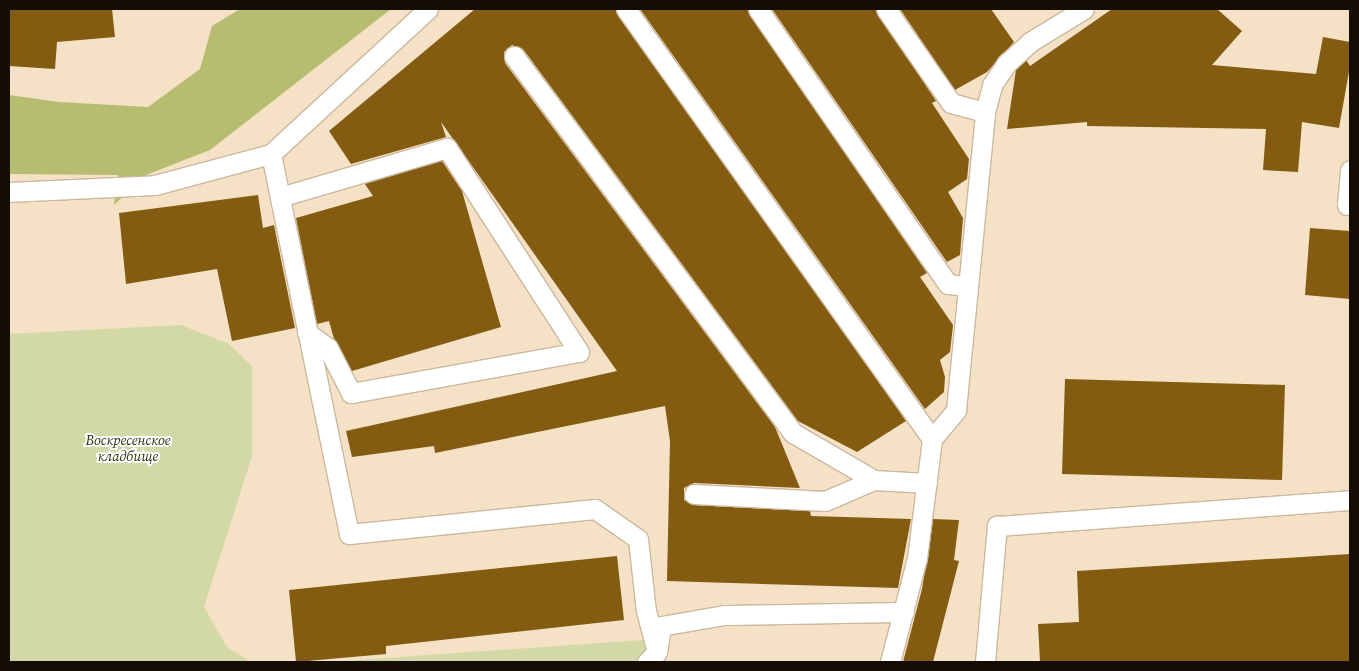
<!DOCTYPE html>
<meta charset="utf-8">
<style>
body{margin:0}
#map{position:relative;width:1359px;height:671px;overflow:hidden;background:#f4e1c6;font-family:"Source Serif 4",serif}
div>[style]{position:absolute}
.green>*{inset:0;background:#d3d9a6}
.forest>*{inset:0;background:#b6bd71}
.building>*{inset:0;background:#845c11}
.roads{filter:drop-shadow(1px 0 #cab89e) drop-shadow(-1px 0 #cab89e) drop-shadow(0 1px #cab89e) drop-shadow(0 -1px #cab89e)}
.lane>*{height:19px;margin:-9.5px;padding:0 9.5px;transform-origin:9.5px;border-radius:9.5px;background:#fff}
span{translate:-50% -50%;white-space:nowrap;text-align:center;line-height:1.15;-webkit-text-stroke:4px #fff;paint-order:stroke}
.park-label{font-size:14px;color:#2c2f0d;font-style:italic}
.frame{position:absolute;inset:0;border:10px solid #130d05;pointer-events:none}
</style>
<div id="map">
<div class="green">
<div style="clip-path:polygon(181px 325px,229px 344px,252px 366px,252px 456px,204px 607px,227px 647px,251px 662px,9px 662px,9px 334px)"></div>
<div style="clip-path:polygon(656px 639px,655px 662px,330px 662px)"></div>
</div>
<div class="forest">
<div style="clip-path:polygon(240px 9px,391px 9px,210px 150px,146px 175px,114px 205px,118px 175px,9px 174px,9px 95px,59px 102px,148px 107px,200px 69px,212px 26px)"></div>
</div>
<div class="building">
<div style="clip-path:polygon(9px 9px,112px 9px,115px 37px,57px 42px,55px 69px,9px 66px)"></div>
<div style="clip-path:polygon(475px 9px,615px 9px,906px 421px,857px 452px,798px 421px,523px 49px,512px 45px,504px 52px,505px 63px,775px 427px,800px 488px,694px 483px,684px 488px,684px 500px,693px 505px,810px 511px,811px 516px,911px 519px,898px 588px,667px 581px,670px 441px,665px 406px,435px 453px,434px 446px,352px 457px,346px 431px,617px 371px,441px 122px,446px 137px,351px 164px,329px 131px)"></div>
<div style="clip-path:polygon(640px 9px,747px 9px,927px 273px,920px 277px,953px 325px,950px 352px,940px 360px,945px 377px,944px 392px,925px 409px)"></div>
<div style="clip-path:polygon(772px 9px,875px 9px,936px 101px,932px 103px,969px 159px,967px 179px,948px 192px,963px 218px,960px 255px,947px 262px)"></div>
<div style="clip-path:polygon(900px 9px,991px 9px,1014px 42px,987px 72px,955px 90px)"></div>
<div style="clip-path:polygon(1112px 9px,1217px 9px,1242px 31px,1212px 65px,1316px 74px,1323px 37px,1350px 42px,1350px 66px,1339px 128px,1302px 122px,1298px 172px,1263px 170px,1266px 129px,1087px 126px,1087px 122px,1007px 129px,1016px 70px,1026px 60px,1030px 66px)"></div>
<div style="clip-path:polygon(442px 161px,462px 191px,501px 327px,352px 371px,334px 339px,329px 321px,317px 324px,296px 218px,373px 196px,365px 184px)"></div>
<div style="clip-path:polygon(258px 195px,263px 228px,274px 225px,295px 328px,232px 341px,217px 269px,126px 284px,119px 213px)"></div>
<div style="clip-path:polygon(1310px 228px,1350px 231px,1350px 299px,1305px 295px)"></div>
<div style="clip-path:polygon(1065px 379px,1285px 385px,1282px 480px,1062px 474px)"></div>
<div style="clip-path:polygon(933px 519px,959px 520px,954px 560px,959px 561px,933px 662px,903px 662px,922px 589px)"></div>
<div style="clip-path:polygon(1350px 554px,1350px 662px,1040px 662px,1038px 624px,1079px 622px,1077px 571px)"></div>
<div style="clip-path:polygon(617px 556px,624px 620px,386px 646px,386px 654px,296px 662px,289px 590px)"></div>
</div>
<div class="roads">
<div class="lane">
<div style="left:428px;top:9px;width:214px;rotate:137.3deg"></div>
<div style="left:271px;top:154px;width:388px;rotate:78.4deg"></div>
<div style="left:349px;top:534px;width:247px;rotate:-5.8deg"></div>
<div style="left:595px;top:509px;width:52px;rotate:34.9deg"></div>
<div style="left:638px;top:539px;width:72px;rotate:83.7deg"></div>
<div style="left:646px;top:611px;width:42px;rotate:75deg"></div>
<div style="left:626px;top:9px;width:528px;rotate:54.56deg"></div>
<div style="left:758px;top:9px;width:334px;rotate:55.4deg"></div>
<div style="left:948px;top:284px;width:20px;rotate:6deg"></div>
<div style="left:886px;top:9px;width:114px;rotate:55.3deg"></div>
<div style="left:951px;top:103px;width:35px;rotate:15deg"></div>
<div style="left:514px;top:56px;width:469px;rotate:53.5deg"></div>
<div style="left:793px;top:433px;width:94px;rotate:30.1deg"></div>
<div style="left:9px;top:192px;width:146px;rotate:-2.7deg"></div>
<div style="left:155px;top:185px;width:120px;rotate:-15deg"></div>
<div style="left:280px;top:197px;width:174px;rotate:-16.4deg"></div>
<div style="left:447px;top:148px;width:243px;rotate:57.1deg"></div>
<div style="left:579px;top:352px;width:232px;rotate:169.8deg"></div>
<div style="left:351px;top:393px;width:51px;rotate:-117.1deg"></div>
<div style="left:328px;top:348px;width:26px;rotate:-144deg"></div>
<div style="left:1347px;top:205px;width:35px;rotate:-85deg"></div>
<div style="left:694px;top:494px;width:131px;rotate:3.1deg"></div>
<div style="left:825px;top:501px;width:53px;rotate:-23.2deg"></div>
<div style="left:874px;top:480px;width:53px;rotate:3.2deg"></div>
<div style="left:647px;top:662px;width:14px;rotate:-45deg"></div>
<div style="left:657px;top:652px;width:26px;rotate:-81deg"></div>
<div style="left:661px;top:626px;width:64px;rotate:-9.9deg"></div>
<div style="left:724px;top:615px;width:180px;rotate:-1deg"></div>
<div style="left:890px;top:662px;width:107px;rotate:-75.4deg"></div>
<div style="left:917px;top:558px;width:120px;rotate:-82.8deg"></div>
<div style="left:932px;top:439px;width:38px;rotate:-50deg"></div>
<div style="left:956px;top:410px;width:299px;rotate:-84.4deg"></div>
<div style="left:985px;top:112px;width:28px;rotate:-75deg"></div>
<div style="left:992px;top:85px;width:27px;rotate:-56deg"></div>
<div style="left:1007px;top:63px;width:31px;rotate:-42deg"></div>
<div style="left:1030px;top:42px;width:63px;rotate:-31.4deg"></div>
<div style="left:985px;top:662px;width:137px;rotate:-85deg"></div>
<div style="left:997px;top:526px;width:354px;rotate:-4.2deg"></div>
</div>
</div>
<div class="park-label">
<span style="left:128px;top:448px">Воскресенское<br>кладбище</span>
</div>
<div class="frame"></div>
</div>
